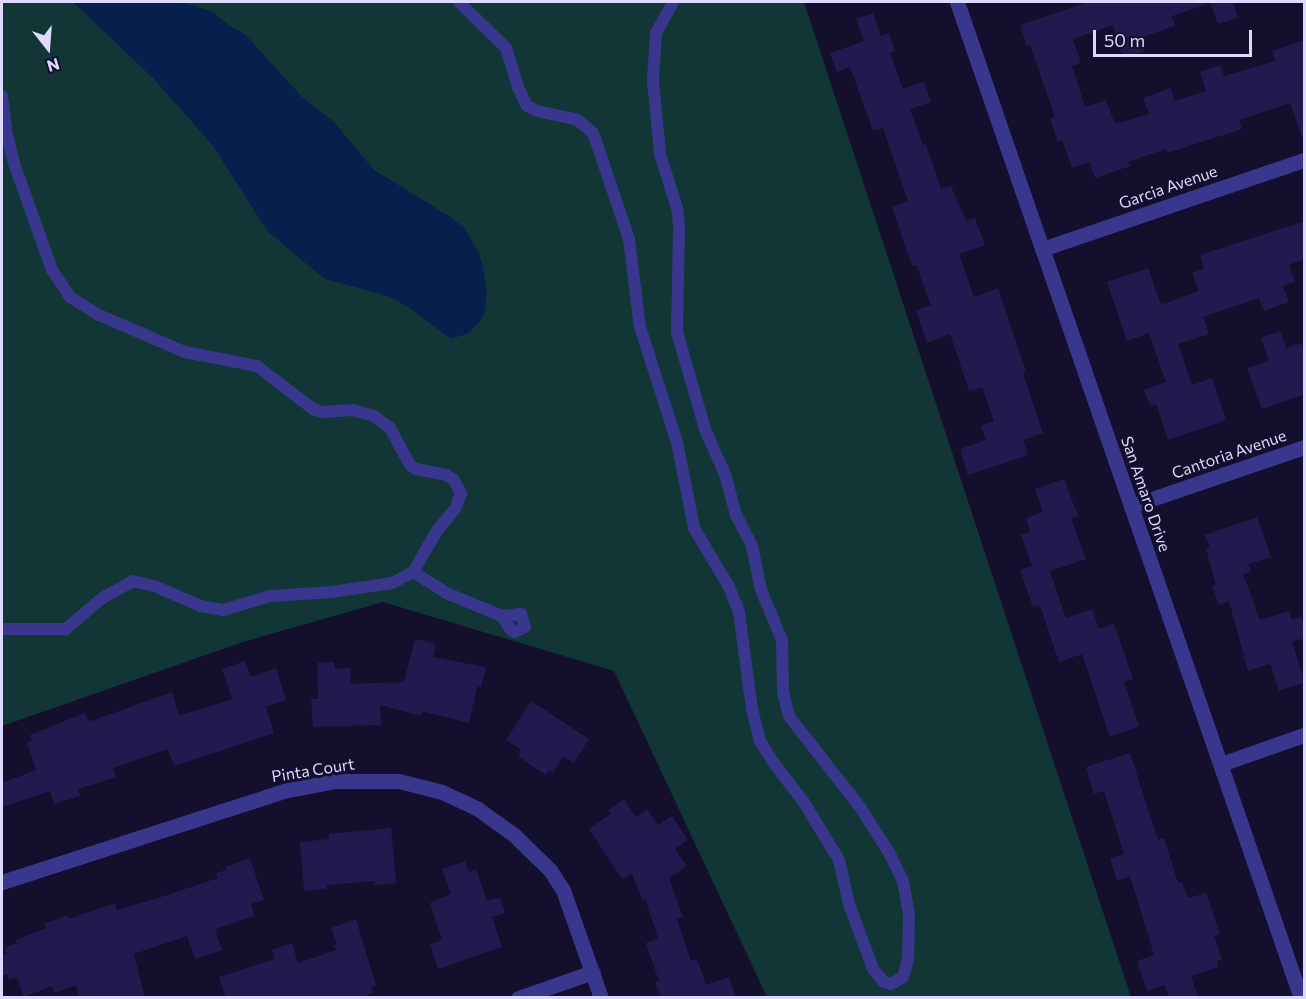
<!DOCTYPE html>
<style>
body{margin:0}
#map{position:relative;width:1306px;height:999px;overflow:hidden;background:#140f2c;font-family:Commissioner,sans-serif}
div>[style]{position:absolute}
.green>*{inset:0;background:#113635}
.water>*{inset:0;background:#06204d}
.building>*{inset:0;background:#24194e}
.lane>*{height:12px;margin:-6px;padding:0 6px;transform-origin:6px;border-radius:6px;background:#39368e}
.street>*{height:15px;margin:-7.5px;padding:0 7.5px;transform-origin:7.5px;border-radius:7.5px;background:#39368e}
span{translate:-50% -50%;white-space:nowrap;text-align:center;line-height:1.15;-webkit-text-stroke:6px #140f2c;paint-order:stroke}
.street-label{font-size:16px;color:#ddd9ff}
.frame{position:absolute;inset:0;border:3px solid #ddd9ff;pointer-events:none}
.north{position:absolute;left:18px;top:18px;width:60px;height:60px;-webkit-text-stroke:4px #140f2c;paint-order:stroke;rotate:163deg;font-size:16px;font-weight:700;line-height:24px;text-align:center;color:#ddd9ff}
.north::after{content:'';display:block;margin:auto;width:21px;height:27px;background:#ddd9ff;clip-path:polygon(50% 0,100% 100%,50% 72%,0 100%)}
.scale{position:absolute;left:1093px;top:30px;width:159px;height:27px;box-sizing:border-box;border:3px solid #ddd9ff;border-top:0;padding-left:8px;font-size:18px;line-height:21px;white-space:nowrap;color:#ddd9ff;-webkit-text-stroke:4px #140f2c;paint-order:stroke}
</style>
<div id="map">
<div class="green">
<div style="clip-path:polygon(2px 2px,804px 2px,1131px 997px,767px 997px,614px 671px,383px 602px,243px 642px,2px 726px)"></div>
</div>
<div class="water">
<div style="clip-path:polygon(73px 2px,182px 2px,213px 12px,230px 26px,245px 34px,302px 97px,334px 122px,374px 170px,449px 216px,464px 228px,479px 253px,483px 268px,487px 292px,484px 316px,469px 333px,451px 339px,410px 308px,388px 296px,325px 279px,268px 232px,213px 146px,155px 80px)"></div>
</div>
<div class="building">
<div style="clip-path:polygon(1089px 2px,1204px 2px,1205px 5px,1172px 16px,1175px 26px,1139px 38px,1144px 52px,1123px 58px,1113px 25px,1073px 39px,1081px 63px,1072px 66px,1085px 107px,1106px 100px,1115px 124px,1149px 114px,1143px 98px,1171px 88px,1175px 101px,1206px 91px,1200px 72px,1220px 65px,1224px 76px,1275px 61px,1272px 51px,1305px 40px,1305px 136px,1302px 137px,1290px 103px,1239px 120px,1242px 129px,1167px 153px,1166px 149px,1128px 162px,1130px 166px,1095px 178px,1090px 162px,1072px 168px,1062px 140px,1058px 142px,1050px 119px,1055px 117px,1030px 45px,1027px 46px,1020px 25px)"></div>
<div style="clip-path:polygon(1210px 2px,1233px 2px,1238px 18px,1218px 24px)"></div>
<div style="clip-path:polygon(873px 13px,881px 36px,889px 33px,895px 51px,890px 53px,903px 89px,924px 81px,931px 102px,910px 109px,923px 145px,926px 144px,941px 189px,951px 186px,966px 221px,975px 218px,985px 245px,959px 254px,974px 297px,998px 288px,1026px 372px,1023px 374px,1043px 433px,1023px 440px,1028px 455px,968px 475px,960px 449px,986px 440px,981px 426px,994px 421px,982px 387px,969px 391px,950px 334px,927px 343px,916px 310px,931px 305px,916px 265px,912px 266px,892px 207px,908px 201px,883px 128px,873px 131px,850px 67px,837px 72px,830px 53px,864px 41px,856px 19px)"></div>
<div style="clip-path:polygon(1305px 221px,1305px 259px,1289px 265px,1295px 282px,1283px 286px,1289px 302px,1264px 311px,1259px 298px,1203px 317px,1209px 334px,1178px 344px,1192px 385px,1212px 378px,1226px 420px,1168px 440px,1156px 404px,1150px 406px,1144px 390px,1166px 382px,1149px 333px,1127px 341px,1107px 282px,1148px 268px,1161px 305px,1199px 291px,1192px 273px,1204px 269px,1200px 255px)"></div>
<div style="clip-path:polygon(1280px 331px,1286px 348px,1301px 343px,1305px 354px,1305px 394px,1262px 409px,1247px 368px,1269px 361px,1261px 338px)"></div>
<div style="clip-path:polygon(1064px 479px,1078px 516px,1071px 518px,1086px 559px,1050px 571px,1066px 618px,1092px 609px,1099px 629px,1114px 624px,1133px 679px,1124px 682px,1139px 726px,1110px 737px,1082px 654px,1059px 662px,1040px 605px,1033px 607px,1020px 570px,1032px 566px,1021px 535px,1030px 532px,1026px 518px,1043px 512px,1035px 489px)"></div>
<div style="clip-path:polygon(1257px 517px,1271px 557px,1248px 564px,1251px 572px,1243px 574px,1260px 620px,1289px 611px,1292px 620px,1301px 617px,1305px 627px,1305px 638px,1292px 642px,1305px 682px,1279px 691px,1270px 664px,1248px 671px,1229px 601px,1219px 605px,1212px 586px,1216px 585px,1206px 549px,1210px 548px,1205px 535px)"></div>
<div style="clip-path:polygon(415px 639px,436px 644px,433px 657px,486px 667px,481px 687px,477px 687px,469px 723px,422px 711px,421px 716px,380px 705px,381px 725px,313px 727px,311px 699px,318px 699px,317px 663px,334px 662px,335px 669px,350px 668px,351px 684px,404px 682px)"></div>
<div style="clip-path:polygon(245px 661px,251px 677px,276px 668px,286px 700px,266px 707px,274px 733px,174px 766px,168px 749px,113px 768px,116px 777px,78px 789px,80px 796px,54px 804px,50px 791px,2px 807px,2px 783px,36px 770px,27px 742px,32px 741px,30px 735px,85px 713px,88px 721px,94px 720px,172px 692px,179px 716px,232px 699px,222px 669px)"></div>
<div style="clip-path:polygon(531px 701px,589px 739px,574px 763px,563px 756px,553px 773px,549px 770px,546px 775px,519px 757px,520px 749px,506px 740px)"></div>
<div style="clip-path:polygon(1130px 753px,1158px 840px,1164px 838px,1178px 883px,1182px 882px,1188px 898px,1206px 893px,1220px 934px,1214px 936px,1222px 959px,1217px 961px,1219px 967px,1191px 976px,1198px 998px,1169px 998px,1164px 985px,1147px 991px,1137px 961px,1154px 955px,1130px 876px,1117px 881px,1110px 858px,1124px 854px,1104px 791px,1094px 794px,1086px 767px)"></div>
<div style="clip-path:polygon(624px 799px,636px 817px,647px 809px,658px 825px,672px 816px,688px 840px,675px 849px,687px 866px,669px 878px,683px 917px,677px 919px,691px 961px,697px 959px,706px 985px,729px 977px,736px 998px,661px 998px,655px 982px,659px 981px,646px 943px,658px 938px,645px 899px,642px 900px,632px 873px,622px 879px,589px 829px,611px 814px,608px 810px)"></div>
<div style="clip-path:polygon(391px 828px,396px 883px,375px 885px,375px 881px,327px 885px,327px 889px,304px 891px,300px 842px,329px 839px,329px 834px)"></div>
<div style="clip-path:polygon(250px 858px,264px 900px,251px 904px,255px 916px,215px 929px,222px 950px,195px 959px,187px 936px,134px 954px,145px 998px,80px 998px,76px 985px,55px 993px,52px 986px,24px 997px,17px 977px,9px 980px,7px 974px,2px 976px,2px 956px,7px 954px,5px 948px,17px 943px,16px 940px,46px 928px,44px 924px,68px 915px,69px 919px,115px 903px,117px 910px,158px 898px,218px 878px,216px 873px,226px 870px,225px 867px)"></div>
<div style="clip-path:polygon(465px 861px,469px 872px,476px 869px,487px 901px,500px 897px,505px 913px,492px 917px,502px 947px,438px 969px,430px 944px,442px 940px,430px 903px,451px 894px,442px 869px)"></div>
<div style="clip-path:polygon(356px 919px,376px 986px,371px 987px,373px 993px,359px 998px,226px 998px,219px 977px,275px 959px,272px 950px,292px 943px,298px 963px,336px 950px,334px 945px,337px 944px,331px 928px)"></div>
</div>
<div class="lane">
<div style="left:459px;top:2px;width:66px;rotate:44.4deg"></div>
<div style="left:506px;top:48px;width:41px;rotate:72.9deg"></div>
<div style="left:518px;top:87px;width:21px;rotate:65deg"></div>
<div style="left:527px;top:106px;width:11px;rotate:27deg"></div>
<div style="left:537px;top:111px;width:40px;rotate:12deg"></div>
<div style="left:576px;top:119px;width:21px;rotate:39deg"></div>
<div style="left:592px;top:132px;width:10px;rotate:66deg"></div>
<div style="left:596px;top:141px;width:103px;rotate:71.4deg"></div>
<div style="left:629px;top:239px;width:89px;rotate:82.9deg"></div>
<div style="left:640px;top:327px;width:121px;rotate:72.2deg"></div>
<div style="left:677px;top:442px;width:88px;rotate:78.8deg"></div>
<div style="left:694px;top:528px;width:69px;rotate:59.3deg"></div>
<div style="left:729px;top:587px;width:27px;rotate:68deg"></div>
<div style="left:739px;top:612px;width:98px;rotate:82.4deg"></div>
<div style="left:752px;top:709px;width:33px;rotate:76deg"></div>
<div style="left:760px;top:741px;width:25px;rotate:58deg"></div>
<div style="left:773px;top:762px;width:49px;rotate:52.4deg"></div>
<div style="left:803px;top:801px;width:69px;rotate:58.6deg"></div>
<div style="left:839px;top:860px;width:45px;rotate:77.2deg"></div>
<div style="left:849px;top:904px;width:69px;rotate:69.7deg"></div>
<div style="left:873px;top:969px;width:17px;rotate:50deg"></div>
<div style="left:884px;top:982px;width:7px;rotate:16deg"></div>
<div style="left:891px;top:984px;width:14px;rotate:-30deg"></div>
<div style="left:903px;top:977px;width:19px;rotate:-74deg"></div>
<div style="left:908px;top:959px;width:44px;rotate:-88.7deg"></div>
<div style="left:909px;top:915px;width:35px;rotate:-100deg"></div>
<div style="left:903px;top:881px;width:30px;rotate:-116deg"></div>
<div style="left:890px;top:854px;width:56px;rotate:-122.6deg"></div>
<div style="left:860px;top:807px;width:115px;rotate:-128deg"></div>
<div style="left:789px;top:716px;width:25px;rotate:-104deg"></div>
<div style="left:783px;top:692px;width:52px;rotate:-91.1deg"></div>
<div style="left:782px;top:640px;width:54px;rotate:-112.8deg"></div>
<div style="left:761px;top:590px;width:45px;rotate:-101.6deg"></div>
<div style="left:752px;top:546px;width:35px;rotate:-117deg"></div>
<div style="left:736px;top:515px;width:39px;rotate:-105deg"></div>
<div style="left:726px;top:477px;width:52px;rotate:-113.6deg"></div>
<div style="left:705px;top:429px;width:101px;rotate:-106.1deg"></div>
<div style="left:677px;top:332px;width:106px;rotate:-88.9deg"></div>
<div style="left:679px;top:226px;width:18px;rotate:-96deg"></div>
<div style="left:677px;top:208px;width:57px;rotate:-107.5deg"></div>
<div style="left:660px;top:154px;width:74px;rotate:-95.4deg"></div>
<div style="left:653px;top:80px;width:47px;rotate:-86.3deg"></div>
<div style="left:656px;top:33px;width:35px;rotate:-61deg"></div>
<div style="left:2px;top:96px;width:35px;rotate:83deg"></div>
<div style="left:6px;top:131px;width:36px;rotate:76deg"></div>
<div style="left:15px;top:166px;width:110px;rotate:70.4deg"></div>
<div style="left:52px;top:270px;width:32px;rotate:56deg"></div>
<div style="left:70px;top:297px;width:34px;rotate:32deg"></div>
<div style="left:99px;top:315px;width:94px;rotate:23.3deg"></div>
<div style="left:185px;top:352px;width:73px;rotate:11deg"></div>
<div style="left:257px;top:366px;width:71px;rotate:37.5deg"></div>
<div style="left:313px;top:409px;width:10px;rotate:17deg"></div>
<div style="left:323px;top:412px;width:29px;rotate:-4deg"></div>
<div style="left:352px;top:410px;width:23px;rotate:15deg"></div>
<div style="left:374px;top:416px;width:20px;rotate:37deg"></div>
<div style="left:390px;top:428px;width:42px;rotate:61.6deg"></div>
<div style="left:410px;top:465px;width:7px;rotate:34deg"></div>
<div style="left:416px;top:469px;width:31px;rotate:11deg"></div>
<div style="left:446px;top:475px;width:9px;rotate:32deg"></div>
<div style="left:454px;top:480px;width:16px;rotate:63deg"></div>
<div style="left:461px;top:494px;width:16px;rotate:112deg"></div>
<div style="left:455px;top:509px;width:26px;rotate:130deg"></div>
<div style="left:438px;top:529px;width:50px;rotate:120.2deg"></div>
<div style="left:413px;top:572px;width:24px;rotate:152deg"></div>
<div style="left:392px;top:583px;width:61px;rotate:171.5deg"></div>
<div style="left:332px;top:592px;width:62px;rotate:176.3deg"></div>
<div style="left:270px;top:596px;width:49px;rotate:163.4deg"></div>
<div style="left:223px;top:610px;width:22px;rotate:-170deg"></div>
<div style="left:201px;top:606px;width:51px;rotate:-156.9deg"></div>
<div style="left:154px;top:586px;width:22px;rotate:-167deg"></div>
<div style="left:133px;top:581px;width:35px;rotate:151deg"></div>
<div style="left:102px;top:598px;width:48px;rotate:139.3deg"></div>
<div style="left:66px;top:629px;width:64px;rotate:180deg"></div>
<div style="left:413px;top:572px;width:39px;rotate:32deg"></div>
<div style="left:446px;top:593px;width:61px;rotate:22.3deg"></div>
<div style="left:502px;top:616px;width:17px;rotate:57deg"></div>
<div style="left:511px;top:630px;width:4px;rotate:27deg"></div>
<div style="left:515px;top:632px;width:11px;rotate:-27deg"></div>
<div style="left:525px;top:627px;width:14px;rotate:-107deg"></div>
<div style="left:521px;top:614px;width:19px;rotate:174deg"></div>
</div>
<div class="street">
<div style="left:957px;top:2px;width:1054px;rotate:70.95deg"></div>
<div style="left:1042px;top:249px;width:277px;rotate:-18.8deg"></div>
<div style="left:1131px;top:506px;width:183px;rotate:-18.8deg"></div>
<div style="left:1221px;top:764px;width:88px;rotate:-19.3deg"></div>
<div style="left:2px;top:882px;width:299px;rotate:-17.9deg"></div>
<div style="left:287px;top:790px;width:50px;rotate:-10.4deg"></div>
<div style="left:336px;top:781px;width:63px"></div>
<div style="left:399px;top:781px;width:44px;rotate:14.3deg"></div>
<div style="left:442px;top:792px;width:40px;rotate:25deg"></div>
<div style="left:478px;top:809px;width:44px;rotate:35.8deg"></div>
<div style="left:514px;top:835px;width:50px;rotate:44.2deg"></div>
<div style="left:550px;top:870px;width:24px;rotate:57deg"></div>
<div style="left:563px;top:890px;width:114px;rotate:70.6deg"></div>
<div style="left:518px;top:998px;width:79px;rotate:-19.1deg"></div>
</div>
<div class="street-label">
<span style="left:1168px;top:187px;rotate:-19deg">Garcia Avenue</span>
<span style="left:1229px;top:454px;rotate:-19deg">Cantoria Avenue</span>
<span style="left:1146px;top:494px;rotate:71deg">San Amaro Drive</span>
<span style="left:313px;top:770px;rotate:-9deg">Pinta Court</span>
</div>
<div class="frame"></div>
<div class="north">N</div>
<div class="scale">50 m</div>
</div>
